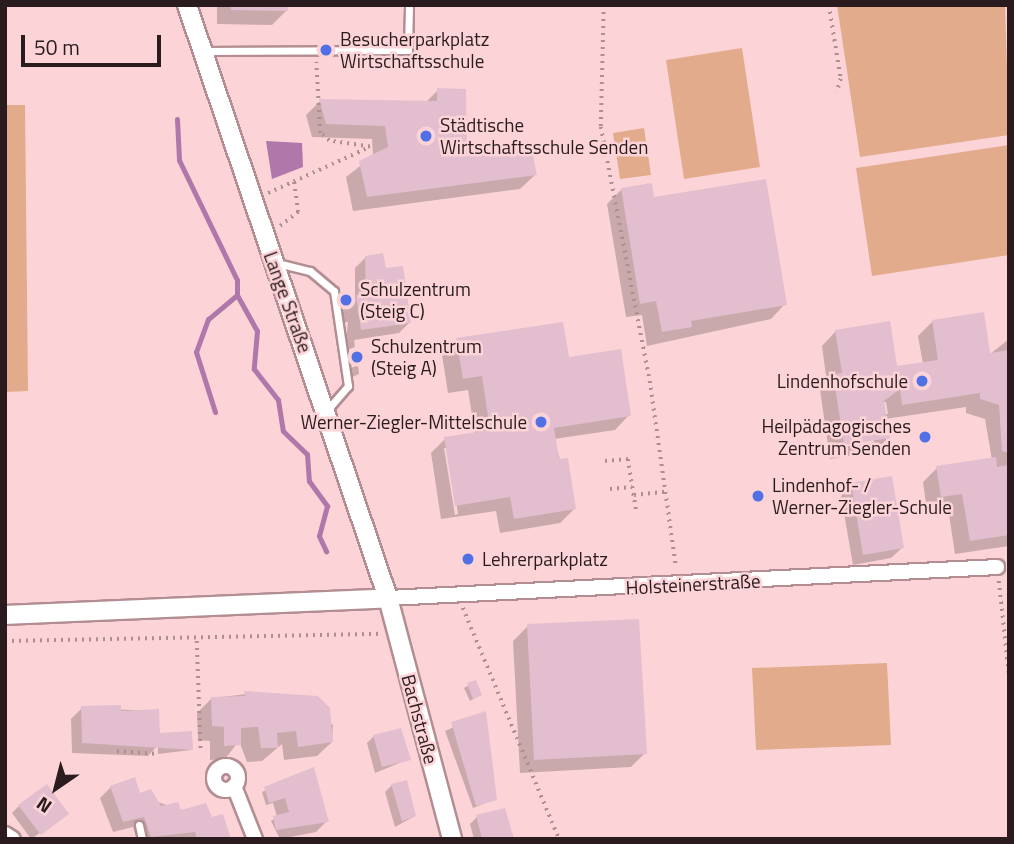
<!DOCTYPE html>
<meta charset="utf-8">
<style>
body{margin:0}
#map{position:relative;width:1014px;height:844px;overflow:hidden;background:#fcd4d8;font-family:"Titillium Web",sans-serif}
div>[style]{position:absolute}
.green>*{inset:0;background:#e2ab8b}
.water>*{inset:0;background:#b077aa}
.shadow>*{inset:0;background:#0003}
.stream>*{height:5px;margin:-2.5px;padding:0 2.5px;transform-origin:2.5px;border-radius:2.5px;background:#b077aa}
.building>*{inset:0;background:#e2bece}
.path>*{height:3.5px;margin-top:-1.75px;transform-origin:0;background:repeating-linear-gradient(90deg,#ad8f92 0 2px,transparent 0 7px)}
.roads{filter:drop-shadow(2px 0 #b28d91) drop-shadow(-2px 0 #b28d91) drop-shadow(0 2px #b28d91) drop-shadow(0 -2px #b28d91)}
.service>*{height:7px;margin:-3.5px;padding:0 3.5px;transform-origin:3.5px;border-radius:3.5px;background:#fff}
.minor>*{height:14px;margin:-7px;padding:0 7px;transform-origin:7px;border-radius:7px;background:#fff}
.minor>.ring{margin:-7px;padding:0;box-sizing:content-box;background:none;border:14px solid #fff;border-radius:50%}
.tertiary>*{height:18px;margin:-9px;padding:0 9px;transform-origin:9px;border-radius:9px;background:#fff}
.dots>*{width:19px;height:19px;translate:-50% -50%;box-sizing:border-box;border:4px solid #fcd4d8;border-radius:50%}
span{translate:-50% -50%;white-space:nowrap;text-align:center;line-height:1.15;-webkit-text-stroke:5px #fcd4d8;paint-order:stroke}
.poi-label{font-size:19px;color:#2a1c1e}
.left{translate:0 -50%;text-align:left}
.right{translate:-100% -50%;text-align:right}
.street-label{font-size:19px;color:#2a1c1e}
.frame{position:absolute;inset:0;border:7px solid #2a1c1e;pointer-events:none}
.north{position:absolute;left:21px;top:753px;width:70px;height:70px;-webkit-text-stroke:5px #fcd4d8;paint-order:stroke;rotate:215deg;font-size:19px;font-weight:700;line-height:28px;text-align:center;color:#2a1c1e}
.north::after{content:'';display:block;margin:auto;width:24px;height:32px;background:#2a1c1e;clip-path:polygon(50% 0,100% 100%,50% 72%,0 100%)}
.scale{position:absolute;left:21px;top:35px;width:140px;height:32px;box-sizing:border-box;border:4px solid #2a1c1e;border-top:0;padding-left:9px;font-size:21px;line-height:24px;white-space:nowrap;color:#2a1c1e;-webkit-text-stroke:5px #fcd4d8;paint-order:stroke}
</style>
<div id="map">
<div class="green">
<div style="clip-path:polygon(837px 5px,1005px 5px,1009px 135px,860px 157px)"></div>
<div style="clip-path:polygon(742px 48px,760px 167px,684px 179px,666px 60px)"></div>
<div style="clip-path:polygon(5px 105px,25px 105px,28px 391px,5px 392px)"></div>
<div style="clip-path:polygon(644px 128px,651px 175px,620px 179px,613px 133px)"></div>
<div style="clip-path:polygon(1009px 145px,1009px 255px,872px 276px,856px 168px)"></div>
<div style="clip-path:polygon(887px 663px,891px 745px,756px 750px,752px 668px)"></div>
</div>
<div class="water">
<div style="clip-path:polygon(266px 141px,302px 143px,303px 167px,272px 179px)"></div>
</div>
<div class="shadow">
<div style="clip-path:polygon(217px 5px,287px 5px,287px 10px,272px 25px,217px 24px)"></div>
<div style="clip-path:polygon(438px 90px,465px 158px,535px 175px,520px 189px,353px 211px,346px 177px,373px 156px,372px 139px,312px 137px,306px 115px,320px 101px,425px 103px)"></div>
<div style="clip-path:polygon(621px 190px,653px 199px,785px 304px,771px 319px,647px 346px,642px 315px,626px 317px,607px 204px)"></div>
<div style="clip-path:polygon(366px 257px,384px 270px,410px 322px,399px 333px,354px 340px,355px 347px,345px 351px,348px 322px,341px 323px,339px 314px,355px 298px,355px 268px)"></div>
<div style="clip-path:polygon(evenodd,933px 321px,989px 355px,1009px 339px,1009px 546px,955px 554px,948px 508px,927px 511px,923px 482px,937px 468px,992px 460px,985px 419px,966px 413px,966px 407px,885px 419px,888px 438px,874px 452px,830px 459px,820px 390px,827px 383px,822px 346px,836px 331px,896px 368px,923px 364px,918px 336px,933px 321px,882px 402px,886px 402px,888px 414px,884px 414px,882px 402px,933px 321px,874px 439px,874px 442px,836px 448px,835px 445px,874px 439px)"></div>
<div style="clip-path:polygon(evenodd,457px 340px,568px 359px,629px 415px,615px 430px,554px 439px,574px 509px,560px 523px,500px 533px,496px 511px,441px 519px,431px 453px,445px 439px,475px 434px,468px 390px,448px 393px,442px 355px,457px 340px,444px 448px,448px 448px,458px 514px,455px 515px,444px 448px)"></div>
<div style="clip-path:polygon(358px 365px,359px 374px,350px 378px,349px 369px)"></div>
<div style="clip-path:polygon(852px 485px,902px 548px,891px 558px,853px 565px,841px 496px)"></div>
<div style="clip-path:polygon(528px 626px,645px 753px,631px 767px,520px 773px,513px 641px)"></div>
<div style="clip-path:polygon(475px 682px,480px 695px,470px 701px,464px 688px)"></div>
<div style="clip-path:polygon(257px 693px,333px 725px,332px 742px,317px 756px,284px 760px,282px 744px,262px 761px,247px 762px,239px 741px,225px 759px,210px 760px,210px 741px,198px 740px,197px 713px,212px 698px)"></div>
<div style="clip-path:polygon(82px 708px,157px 711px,158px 737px,191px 750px,158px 754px,158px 745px,148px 756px,72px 753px,71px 719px)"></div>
<div style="clip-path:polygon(485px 713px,495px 799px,473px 808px,445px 731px)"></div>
<div style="clip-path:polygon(374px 736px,409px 759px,375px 773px,367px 743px)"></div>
<div style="clip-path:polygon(313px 769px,327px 821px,316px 832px,280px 839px,271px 821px,277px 817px,273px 803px,266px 805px,262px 792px)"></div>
<div style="clip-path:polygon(392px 785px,415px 816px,395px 827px,385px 792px)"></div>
<div style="clip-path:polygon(111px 787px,210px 819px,229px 839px,137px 839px,133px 827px,113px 832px,100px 798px)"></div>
<div style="clip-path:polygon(19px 806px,67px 814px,31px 839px,12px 813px)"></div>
<div style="clip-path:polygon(477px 817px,513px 839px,474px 839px,470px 824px)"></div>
</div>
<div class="stream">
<div style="left:177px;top:119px;width:41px;rotate:87.2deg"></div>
<div style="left:179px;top:160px;width:133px;rotate:64.2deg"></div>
<div style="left:237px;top:280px;width:15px;rotate:90deg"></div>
<div style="left:237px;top:295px;width:38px;rotate:140deg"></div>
<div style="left:208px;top:319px;width:35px;rotate:110deg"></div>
<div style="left:196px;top:352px;width:63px;rotate:72.4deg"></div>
<div style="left:237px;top:295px;width:41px;rotate:60.9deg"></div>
<div style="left:257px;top:331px;width:38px;rotate:95deg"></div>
<div style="left:254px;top:369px;width:39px;rotate:52deg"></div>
<div style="left:278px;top:400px;width:31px;rotate:81deg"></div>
<div style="left:283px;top:431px;width:33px;rotate:44deg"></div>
<div style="left:307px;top:454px;width:27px;rotate:86deg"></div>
<div style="left:309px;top:481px;width:31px;rotate:54deg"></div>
<div style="left:327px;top:506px;width:31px;rotate:105deg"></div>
<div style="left:319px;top:536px;width:17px;rotate:65deg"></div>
</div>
<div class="building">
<div style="clip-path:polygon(231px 5px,288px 5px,288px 11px,231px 10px)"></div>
<div style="clip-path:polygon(437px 88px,466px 89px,467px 156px,531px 146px,537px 175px,367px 197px,359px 161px,388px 147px,385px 126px,326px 124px,319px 99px,437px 101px)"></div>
<div style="clip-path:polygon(766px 179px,787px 305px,691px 321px,692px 327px,662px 332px,656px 301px,640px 304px,621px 188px,652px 183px,654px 197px)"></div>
<div style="clip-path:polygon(383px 253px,386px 268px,403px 266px,411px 323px,361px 330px,356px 295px,366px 293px,365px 256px)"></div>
<div style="clip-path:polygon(984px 312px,990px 353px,1009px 350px,1009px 453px,1002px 451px,999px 405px,980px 399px,980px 393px,902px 405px,900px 389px,884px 401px,890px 438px,844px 445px,833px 374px,842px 373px,835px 330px,890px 321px,897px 366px,938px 360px,932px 320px)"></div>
<div style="clip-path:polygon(563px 322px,569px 357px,621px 349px,631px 416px,554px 428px,559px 459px,568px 458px,576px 509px,514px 519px,510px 497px,455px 506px,444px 437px,490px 430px,482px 376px,463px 379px,456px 338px)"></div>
<div style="clip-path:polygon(996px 457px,997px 467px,1009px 465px,1009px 535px,970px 541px,962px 494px,941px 497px,936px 466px)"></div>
<div style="clip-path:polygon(892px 476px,904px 548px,863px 555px,851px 483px)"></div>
<div style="clip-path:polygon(639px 619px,647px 754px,534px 760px,527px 624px)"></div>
<div style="clip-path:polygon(476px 680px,482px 695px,473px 699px,467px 683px)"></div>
<div style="clip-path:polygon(244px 691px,318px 696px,330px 708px,333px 742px,298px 747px,296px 731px,277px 733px,278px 748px,261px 748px,258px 727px,241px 728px,241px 745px,224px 746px,224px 727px,212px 726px,211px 697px,245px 696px)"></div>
<div style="clip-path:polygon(121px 705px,121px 711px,159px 709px,160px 733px,192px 731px,193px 750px,82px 743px,81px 706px)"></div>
<div style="clip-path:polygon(486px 711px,497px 800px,476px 806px,451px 722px)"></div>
<div style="clip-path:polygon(401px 728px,411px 760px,382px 767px,373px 735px)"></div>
<div style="clip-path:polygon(314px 767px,329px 822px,276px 830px,273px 816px,289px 812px,285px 798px,269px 803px,264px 787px)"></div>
<div style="clip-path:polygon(135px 777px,140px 793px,151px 789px,161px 806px,178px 802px,181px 810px,206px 803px,212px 817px,223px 814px,231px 839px,197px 839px,195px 832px,151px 837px,144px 817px,123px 822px,110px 786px)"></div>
<div style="clip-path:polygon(407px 780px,416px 816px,402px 821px,391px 784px)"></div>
<div style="clip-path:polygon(47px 784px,69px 814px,41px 835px,18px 805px)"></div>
<div style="clip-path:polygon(505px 808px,514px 839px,482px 839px,476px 815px)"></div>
</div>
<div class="path">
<div style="left:604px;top:5px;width:122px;rotate:91.4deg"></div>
<div style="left:601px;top:127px;width:259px;rotate:79.1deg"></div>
<div style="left:650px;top:381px;width:188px;rotate:82deg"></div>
<div style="left:829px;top:5px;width:75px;rotate:80.8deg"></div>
<div style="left:841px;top:79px;width:14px;rotate:107deg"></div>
<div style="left:268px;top:193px;width:112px;rotate:-24.3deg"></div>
<div style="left:370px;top:147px;width:41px;rotate:-171.7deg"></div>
<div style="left:329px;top:141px;width:12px;rotate:-138deg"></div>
<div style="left:320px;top:133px;width:71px;rotate:-93.2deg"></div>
<div style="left:280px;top:226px;width:23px;rotate:-38deg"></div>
<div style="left:298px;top:212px;width:30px;rotate:-98deg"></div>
<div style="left:605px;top:461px;width:23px;rotate:-5deg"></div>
<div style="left:628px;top:459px;width:51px;rotate:80.9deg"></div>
<div style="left:610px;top:489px;width:22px;rotate:-5deg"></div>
<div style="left:634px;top:495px;width:31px;rotate:-6deg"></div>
<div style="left:999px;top:581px;width:93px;rotate:83.8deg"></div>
<div style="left:463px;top:608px;width:250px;rotate:67.4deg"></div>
<div style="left:5px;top:641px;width:377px;rotate:-1.1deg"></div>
<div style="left:197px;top:641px;width:112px;rotate:88deg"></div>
<div style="left:117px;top:751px;width:42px;rotate:4.1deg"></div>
</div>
<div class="roads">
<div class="service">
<div style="left:203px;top:51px;width:205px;rotate:-0.3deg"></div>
<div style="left:408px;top:50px;width:45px;rotate:-88.7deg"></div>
<div style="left:277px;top:263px;width:34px;rotate:14deg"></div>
<div style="left:310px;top:271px;width:31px;rotate:40deg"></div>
<div style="left:334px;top:291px;width:96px;rotate:81.6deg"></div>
<div style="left:348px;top:386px;width:32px;rotate:131deg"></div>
<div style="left:139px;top:825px;width:14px;rotate:78deg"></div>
</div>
<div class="minor">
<div style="left:388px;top:598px;width:610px;rotate:-2.91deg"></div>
<div class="ring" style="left:214px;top:766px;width:10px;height:10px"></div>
<div style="left:234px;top:786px;width:57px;rotate:68.4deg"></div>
<div style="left:5px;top:834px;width:9px;rotate:32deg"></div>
</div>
<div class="tertiary">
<div style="left:187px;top:5px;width:626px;rotate:71.28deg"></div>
<div style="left:388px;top:598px;width:249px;rotate:75.1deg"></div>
<div style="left:5px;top:615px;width:383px;rotate:-2.5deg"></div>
</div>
</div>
<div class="dots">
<div style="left:326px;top:50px;background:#5270e5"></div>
<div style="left:426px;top:136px;background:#5270e5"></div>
<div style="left:346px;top:300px;background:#5270e5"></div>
<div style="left:357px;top:357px;background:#5270e5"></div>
<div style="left:922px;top:381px;background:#5270e5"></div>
<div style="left:541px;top:422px;background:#5270e5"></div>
<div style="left:925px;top:437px;background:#5270e5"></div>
<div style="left:758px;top:496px;background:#5270e5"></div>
<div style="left:468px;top:559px;background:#5270e5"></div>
</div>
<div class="poi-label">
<span class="left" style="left:340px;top:50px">Besucherparkplatz<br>Wirtschaftsschule</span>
<span class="left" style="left:440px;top:136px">Städtische<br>Wirtschaftsschule Senden</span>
<span class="left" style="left:360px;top:300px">Schulzentrum<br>(Steig C)</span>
<span class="left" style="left:371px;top:357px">Schulzentrum<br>(Steig A)</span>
<span class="right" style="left:908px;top:381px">Lindenhofschule</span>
<span class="right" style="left:527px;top:422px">Werner-Ziegler-Mittelschule</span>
<span class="right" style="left:911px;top:437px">Heilpädagogisches<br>Zentrum Senden</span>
<span class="left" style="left:772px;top:496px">Lindenhof- /<br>Werner-Ziegler-Schule</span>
<span class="left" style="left:482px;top:559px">Lehrerparkplatz</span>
</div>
<div class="street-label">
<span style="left:288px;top:302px;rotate:70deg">Lange Straße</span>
<span style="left:693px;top:584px;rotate:-3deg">Holsteinerstraße</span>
<span style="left:420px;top:719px;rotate:75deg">Bachstraße</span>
</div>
<div class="frame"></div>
<div class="north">N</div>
<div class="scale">50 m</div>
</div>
